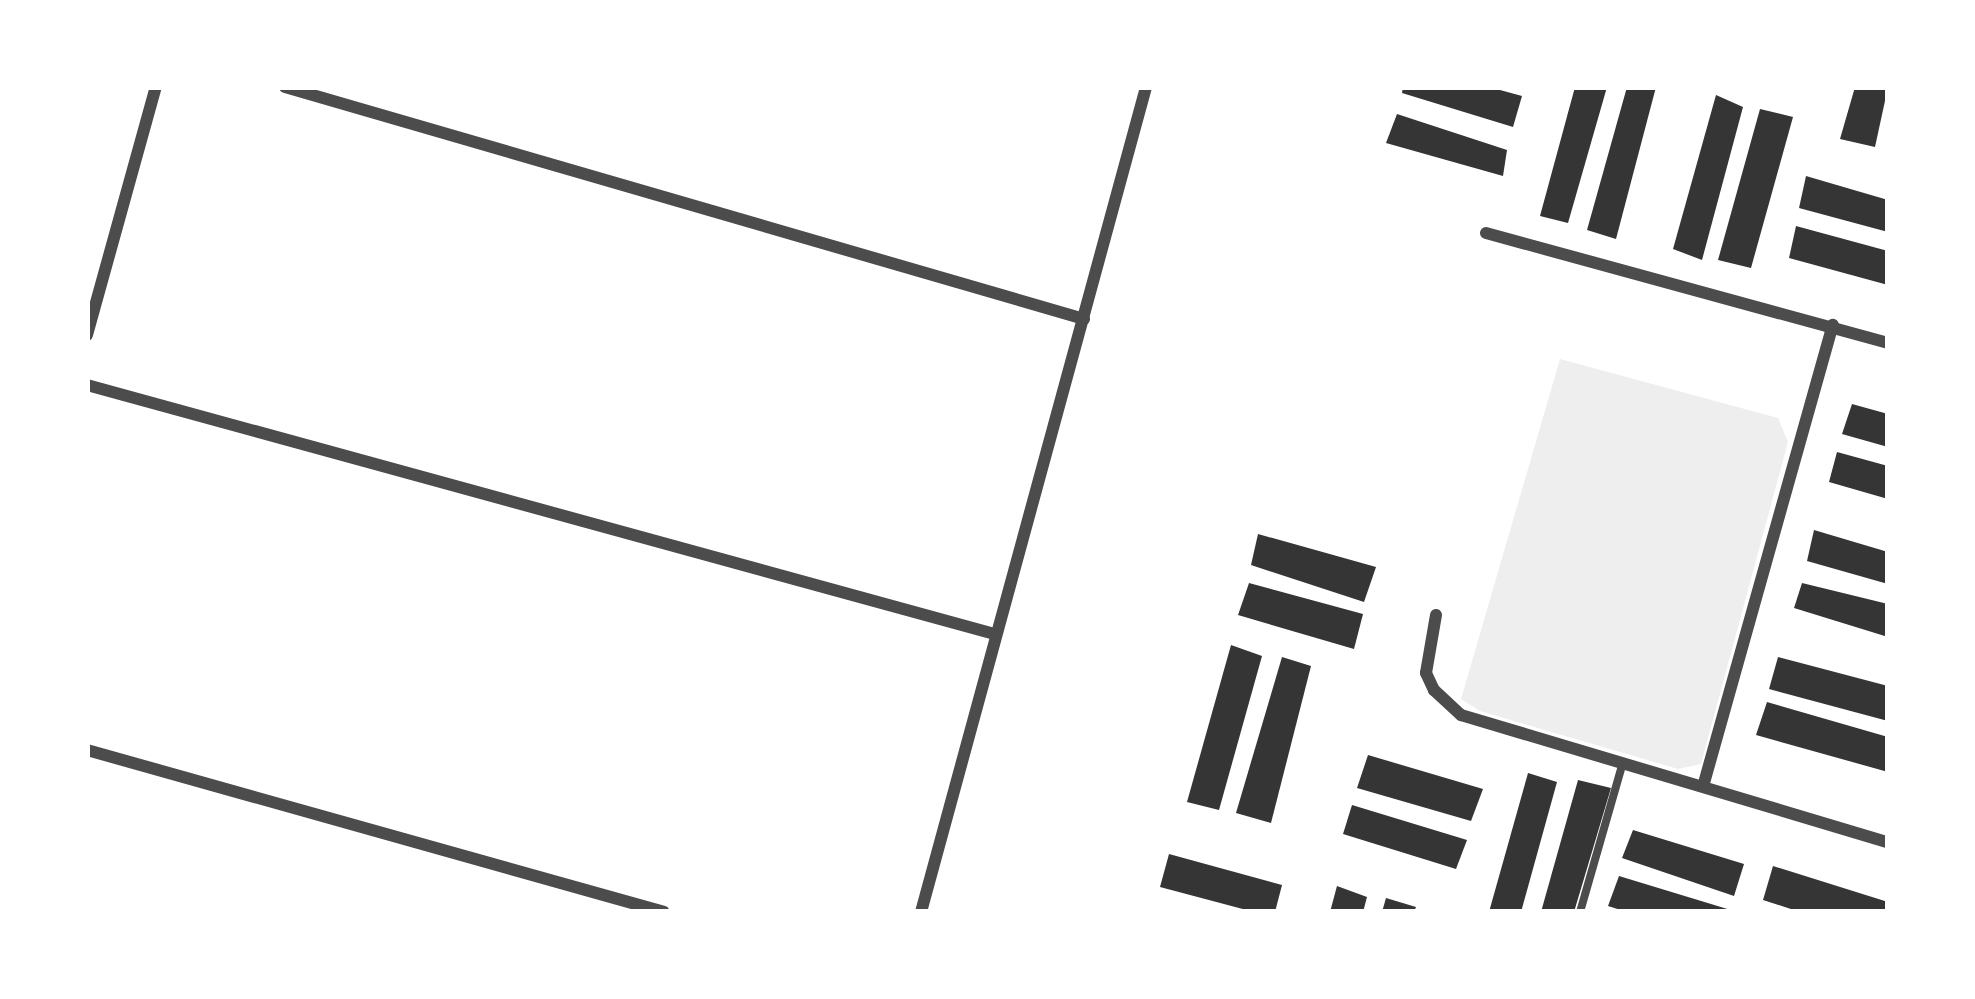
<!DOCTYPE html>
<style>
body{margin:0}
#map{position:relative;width:1975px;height:999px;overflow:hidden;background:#fff;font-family:"Roboto Condensed",sans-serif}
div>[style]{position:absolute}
.green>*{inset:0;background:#eee}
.building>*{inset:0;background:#353535}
.service>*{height:8px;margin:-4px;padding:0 4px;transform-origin:4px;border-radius:4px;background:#4c4c4c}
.minor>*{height:12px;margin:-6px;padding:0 6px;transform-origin:6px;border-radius:6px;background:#4c4c4c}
span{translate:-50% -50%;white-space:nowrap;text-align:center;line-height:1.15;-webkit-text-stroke:12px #fff;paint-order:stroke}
.frame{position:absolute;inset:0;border:90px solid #fff;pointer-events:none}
</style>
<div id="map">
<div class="green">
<div style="clip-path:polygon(1560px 359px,1778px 418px,1788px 442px,1701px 764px,1678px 769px,1480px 711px,1461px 699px)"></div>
</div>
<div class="building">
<div style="clip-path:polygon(1403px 87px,1489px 87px,1522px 96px,1513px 127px,1402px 93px)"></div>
<div style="clip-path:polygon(1575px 87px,1607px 87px,1568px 223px,1540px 216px)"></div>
<div style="clip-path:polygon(1627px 87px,1656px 87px,1616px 239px,1587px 230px)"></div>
<div style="clip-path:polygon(1855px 87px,1888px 87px,1875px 147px,1840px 139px)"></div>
<div style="clip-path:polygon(1716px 95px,1743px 107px,1702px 260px,1673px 249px)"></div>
<div style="clip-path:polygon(1760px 109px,1793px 117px,1751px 268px,1718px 260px)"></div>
<div style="clip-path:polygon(1397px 114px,1507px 150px,1503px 176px,1386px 143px)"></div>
<div style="clip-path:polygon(1806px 176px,1888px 200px,1888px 232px,1799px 208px)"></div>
<div style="clip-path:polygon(1796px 226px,1888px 251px,1888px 285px,1789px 258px)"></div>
<div style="clip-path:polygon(1852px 404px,1888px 414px,1888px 447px,1842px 434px)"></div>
<div style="clip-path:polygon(1837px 452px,1888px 466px,1888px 499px,1829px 482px)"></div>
<div style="clip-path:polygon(1814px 530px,1888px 552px,1888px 584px,1807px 561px)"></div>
<div style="clip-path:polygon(1258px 534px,1376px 567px,1364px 602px,1251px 565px)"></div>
<div style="clip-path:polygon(1249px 583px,1363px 614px,1354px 649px,1238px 615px)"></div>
<div style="clip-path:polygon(1802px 583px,1888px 604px,1888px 637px,1794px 608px)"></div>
<div style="clip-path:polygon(1231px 645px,1262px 656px,1219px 810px,1187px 802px)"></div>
<div style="clip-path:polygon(1282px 657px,1311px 666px,1271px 823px,1236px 813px)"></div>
<div style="clip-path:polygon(1778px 657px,1888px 686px,1888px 721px,1769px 689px)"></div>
<div style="clip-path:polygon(1767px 702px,1888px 737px,1888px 772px,1756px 735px)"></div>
<div style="clip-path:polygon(1368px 755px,1483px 789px,1471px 821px,1357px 788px)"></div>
<div style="clip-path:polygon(1528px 773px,1557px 782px,1521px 912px,1489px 912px)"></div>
<div style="clip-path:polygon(1578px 780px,1611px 788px,1574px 912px,1541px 912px)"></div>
<div style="clip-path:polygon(1352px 805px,1467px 840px,1456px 869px,1343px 834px)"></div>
<div style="clip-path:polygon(1633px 830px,1744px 864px,1734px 896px,1622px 858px)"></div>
<div style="clip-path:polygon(1169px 854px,1282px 885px,1275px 912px,1254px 912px,1160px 887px)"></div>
<div style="clip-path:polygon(1773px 866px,1888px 902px,1885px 912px,1800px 912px,1763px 900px)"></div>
<div style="clip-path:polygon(1619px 876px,1734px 911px,1734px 912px,1627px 912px,1608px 906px)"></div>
<div style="clip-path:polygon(1337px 886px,1367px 897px,1363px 912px,1330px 912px)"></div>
<div style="clip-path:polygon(1386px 898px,1416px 907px,1414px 912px,1382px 912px)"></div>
</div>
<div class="service">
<div style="left:1580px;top:912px;width:156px;rotate:-74deg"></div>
</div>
<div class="minor">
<div style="left:285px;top:87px;width:832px;rotate:16.19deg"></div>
<div style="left:1486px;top:233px;width:417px;rotate:15.3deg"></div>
<div style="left:87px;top:335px;width:257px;rotate:-74.5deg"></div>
<div style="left:87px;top:385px;width:942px;rotate:15.34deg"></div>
<div style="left:1436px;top:615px;width:59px;rotate:99.8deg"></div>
<div style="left:1426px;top:673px;width:19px;rotate:65deg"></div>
<div style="left:1434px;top:690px;width:37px;rotate:43deg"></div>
<div style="left:1461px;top:715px;width:445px;rotate:16.6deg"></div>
<div style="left:87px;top:750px;width:599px;rotate:15.68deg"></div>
<div style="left:1704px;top:783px;width:476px;rotate:-74.3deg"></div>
<div style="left:921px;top:912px;width:855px;rotate:-74.74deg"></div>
</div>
<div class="frame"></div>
</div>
